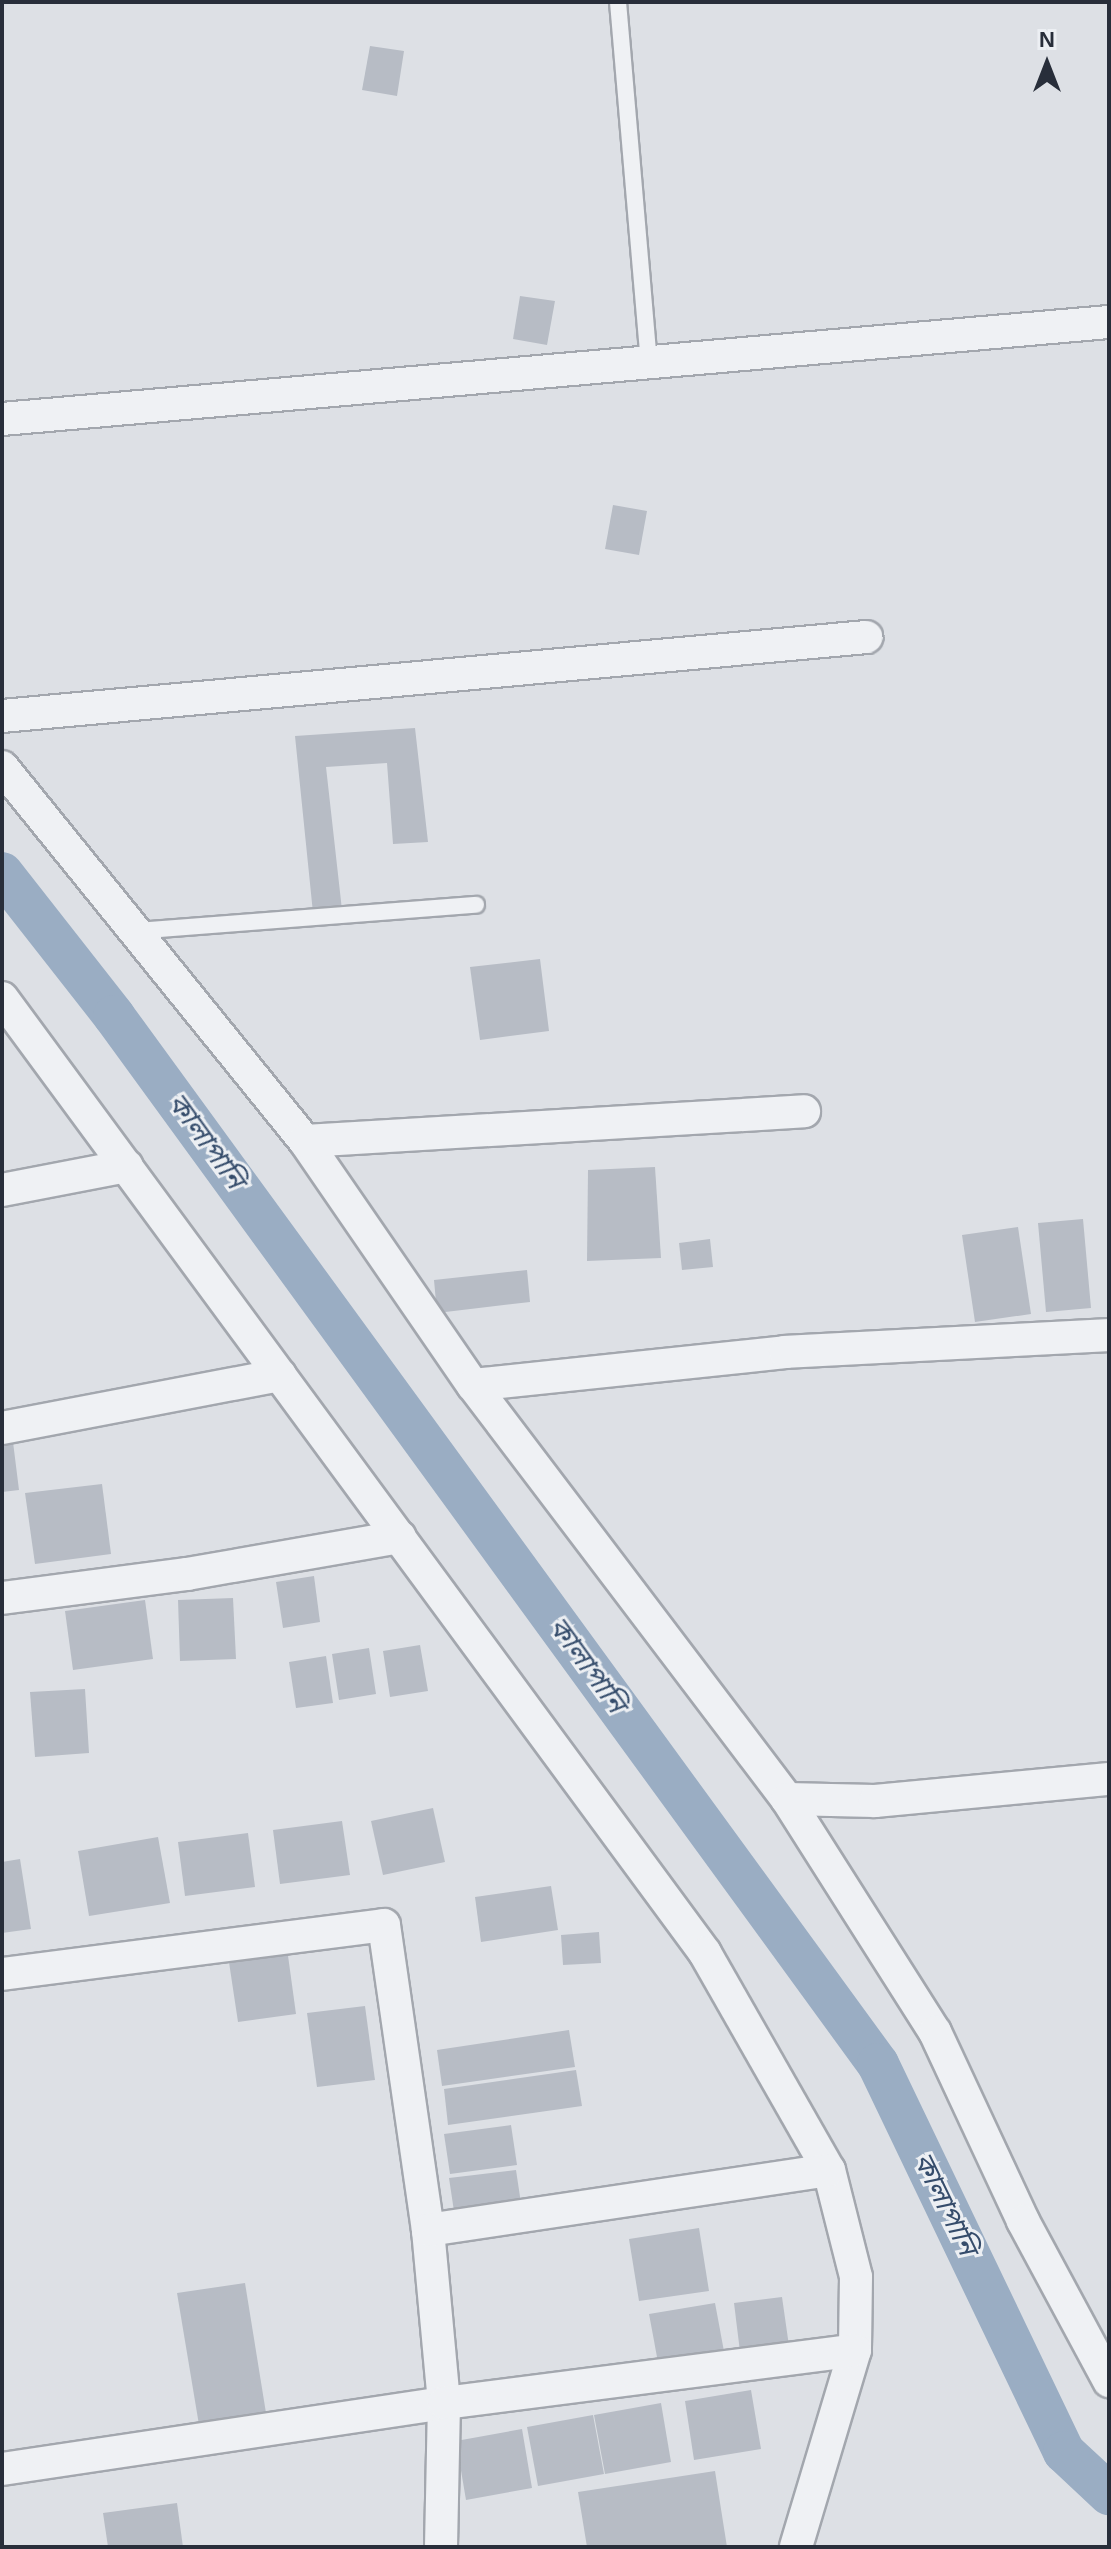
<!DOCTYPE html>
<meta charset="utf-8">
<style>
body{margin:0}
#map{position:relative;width:1111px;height:2549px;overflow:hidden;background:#dde0e5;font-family:Helvetica,"Noto Sans Bengali",sans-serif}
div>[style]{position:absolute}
.canal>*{height:42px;margin:-21px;padding:0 21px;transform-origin:21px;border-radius:21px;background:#9aadc3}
.building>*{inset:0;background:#b7bcc5}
.roads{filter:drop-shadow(2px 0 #a3a7ae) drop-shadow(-2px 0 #a3a7ae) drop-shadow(0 2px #a3a7ae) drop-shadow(0 -2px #a3a7ae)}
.lane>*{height:16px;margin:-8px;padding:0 8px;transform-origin:8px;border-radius:8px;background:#eff1f4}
.street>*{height:32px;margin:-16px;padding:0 16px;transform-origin:16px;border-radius:16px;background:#eff1f4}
span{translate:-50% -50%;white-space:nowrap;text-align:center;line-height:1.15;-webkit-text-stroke:6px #eceff3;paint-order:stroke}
.water-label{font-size:28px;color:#354c6b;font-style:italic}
.frame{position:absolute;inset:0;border:4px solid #282e3a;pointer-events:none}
.north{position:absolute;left:1007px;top:24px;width:80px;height:80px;-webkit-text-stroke:6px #eceff3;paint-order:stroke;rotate:0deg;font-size:22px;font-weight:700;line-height:32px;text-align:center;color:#282e3a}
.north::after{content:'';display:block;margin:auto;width:28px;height:36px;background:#282e3a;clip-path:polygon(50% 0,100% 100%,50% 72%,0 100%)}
</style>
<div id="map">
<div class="canal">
<div style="left:2px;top:873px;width:182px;rotate:51.9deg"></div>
<div style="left:114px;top:1016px;width:1297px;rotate:53.91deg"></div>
<div style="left:878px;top:2064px;width:430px;rotate:64.4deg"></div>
<div style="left:1064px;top:2452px;width:62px;rotate:43deg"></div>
</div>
<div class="building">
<div style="clip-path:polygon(370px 46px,404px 51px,397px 96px,362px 90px)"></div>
<div style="clip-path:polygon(520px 296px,555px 301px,547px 345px,513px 339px)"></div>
<div style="clip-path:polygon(613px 505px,647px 511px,639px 555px,605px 549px)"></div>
<div style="clip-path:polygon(415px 728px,428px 842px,393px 844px,387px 763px,326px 767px,342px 910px,313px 913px,295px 736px)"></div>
<div style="clip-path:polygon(540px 959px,549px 1031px,480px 1040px,470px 967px)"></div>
<div style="clip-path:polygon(655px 1167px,661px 1258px,587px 1261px,588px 1170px)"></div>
<div style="clip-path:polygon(1083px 1219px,1091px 1308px,1046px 1312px,1038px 1223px)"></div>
<div style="clip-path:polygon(1018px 1227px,1031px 1314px,975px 1322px,962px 1235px)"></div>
<div style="clip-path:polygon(710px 1239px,713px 1267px,682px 1270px,679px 1243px)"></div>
<div style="clip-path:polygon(527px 1270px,530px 1302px,437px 1313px,434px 1280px)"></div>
<div style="clip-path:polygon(12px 1434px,19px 1490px,2px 1492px,2px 1435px)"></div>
<div style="clip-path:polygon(102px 1484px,111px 1554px,35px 1564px,25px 1493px)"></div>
<div style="clip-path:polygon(314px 1576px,320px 1622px,283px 1628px,276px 1582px)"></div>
<div style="clip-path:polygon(233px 1598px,236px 1659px,180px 1661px,178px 1600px)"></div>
<div style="clip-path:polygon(145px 1600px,153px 1659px,73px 1670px,65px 1611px)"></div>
<div style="clip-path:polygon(420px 1645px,428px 1691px,390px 1697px,383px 1651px)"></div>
<div style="clip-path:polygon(369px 1648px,376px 1694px,339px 1700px,332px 1654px)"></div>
<div style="clip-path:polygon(326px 1656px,333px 1703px,296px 1708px,289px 1662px)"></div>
<div style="clip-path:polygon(85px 1689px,89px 1753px,35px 1757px,30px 1692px)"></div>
<div style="clip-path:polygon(433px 1808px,445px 1862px,383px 1875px,371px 1821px)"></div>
<div style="clip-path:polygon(342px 1821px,350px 1875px,280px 1884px,273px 1830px)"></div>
<div style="clip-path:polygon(248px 1833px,255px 1887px,185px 1896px,178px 1842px)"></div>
<div style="clip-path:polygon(158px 1837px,170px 1903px,89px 1916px,78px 1851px)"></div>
<div style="clip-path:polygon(20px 1859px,31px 1929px,2px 1933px,2px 1862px)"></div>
<div style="clip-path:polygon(551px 1886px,558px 1930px,481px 1942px,475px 1897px)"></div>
<div style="clip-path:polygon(599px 1932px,601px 1963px,563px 1965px,561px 1935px)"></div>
<div style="clip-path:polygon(286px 1941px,296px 2014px,238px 2022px,227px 1949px)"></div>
<div style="clip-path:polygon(365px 2006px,375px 2080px,317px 2087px,307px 2013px)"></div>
<div style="clip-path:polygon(569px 2030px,575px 2067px,442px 2086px,437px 2050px)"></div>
<div style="clip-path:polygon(576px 2070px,582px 2106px,448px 2125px,444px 2089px)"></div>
<div style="clip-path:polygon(511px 2125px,517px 2165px,450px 2174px,444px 2134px)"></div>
<div style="clip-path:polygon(516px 2170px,522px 2210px,455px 2218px,449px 2178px)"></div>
<div style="clip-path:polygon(699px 2228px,709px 2291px,639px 2301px,629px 2239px)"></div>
<div style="clip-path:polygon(245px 2283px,266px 2413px,199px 2425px,177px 2293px)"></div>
<div style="clip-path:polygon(782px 2297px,790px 2353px,741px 2360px,734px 2303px)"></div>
<div style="clip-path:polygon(715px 2303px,726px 2362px,660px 2373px,649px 2314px)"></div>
<div style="clip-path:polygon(751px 2390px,761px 2449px,694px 2460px,685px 2401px)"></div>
<div style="clip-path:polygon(661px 2403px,671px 2462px,605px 2474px,594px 2415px)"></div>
<div style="clip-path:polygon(593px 2415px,604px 2474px,538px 2486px,527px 2427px)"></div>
<div style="clip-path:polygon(522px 2429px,532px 2488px,466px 2500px,456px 2441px)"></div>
<div style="clip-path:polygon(715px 2471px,727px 2547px,587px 2547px,578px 2492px)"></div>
<div style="clip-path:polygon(177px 2503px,183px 2547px,108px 2547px,103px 2513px)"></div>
</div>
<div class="roads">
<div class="lane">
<div style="left:618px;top:2px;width:360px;rotate:85.1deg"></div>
<div style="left:135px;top:931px;width:342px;rotate:-4.4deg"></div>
</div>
<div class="street">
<div style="left:2px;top:419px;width:1111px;rotate:-5.01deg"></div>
<div style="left:2px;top:716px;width:868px;rotate:-5.22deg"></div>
<div style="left:2px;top:767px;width:481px;rotate:51deg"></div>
<div style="left:305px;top:1141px;width:296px;rotate:55.5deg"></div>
<div style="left:473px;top:1385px;width:520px;rotate:52.82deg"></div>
<div style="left:787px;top:1799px;width:276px;rotate:57.6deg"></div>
<div style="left:935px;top:2032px;width:208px;rotate:65deg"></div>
<div style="left:1023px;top:2221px;width:182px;rotate:61.7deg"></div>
<div style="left:2px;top:998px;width:1186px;rotate:53.64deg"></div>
<div style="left:705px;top:1953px;width:250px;rotate:60.3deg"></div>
<div style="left:829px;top:2170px;width:110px;rotate:75.8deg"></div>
<div style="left:856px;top:2277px;width:73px;rotate:90.8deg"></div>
<div style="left:855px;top:2350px;width:206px;rotate:106.7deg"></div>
<div style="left:305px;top:1141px;width:500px;rotate:-3.4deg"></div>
<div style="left:2px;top:1190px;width:127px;rotate:-10.9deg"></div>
<div style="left:473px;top:1385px;width:314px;rotate:-6deg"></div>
<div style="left:785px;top:1352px;width:324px;rotate:-3deg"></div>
<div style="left:2px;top:1428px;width:283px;rotate:-10.8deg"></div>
<div style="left:2px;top:1598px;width:187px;rotate:-7.4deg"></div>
<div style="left:187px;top:1574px;width:216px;rotate:-9.9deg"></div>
<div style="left:787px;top:1799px;width:88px;rotate:1.3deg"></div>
<div style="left:875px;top:1801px;width:235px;rotate:-5.4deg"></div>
<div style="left:2px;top:1974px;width:385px;rotate:-7.3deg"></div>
<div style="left:384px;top:1925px;width:308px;rotate:81.8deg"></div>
<div style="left:428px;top:2230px;width:174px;rotate:84.7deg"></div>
<div style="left:444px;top:2403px;width:144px;rotate:91.2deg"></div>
<div style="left:428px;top:2230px;width:405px;rotate:-8.5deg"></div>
<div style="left:2px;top:2469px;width:447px;rotate:-8.5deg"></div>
<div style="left:444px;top:2403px;width:414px;rotate:-7.3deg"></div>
</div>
</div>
<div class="water-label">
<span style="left:206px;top:1141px;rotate:54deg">কালাপানি</span>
<span style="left:587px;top:1665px;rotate:54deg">কালাপানি</span>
<span style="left:945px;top:2204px;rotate:64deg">কালাপানি</span>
</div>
<div class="frame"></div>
<div class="north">N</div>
</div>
